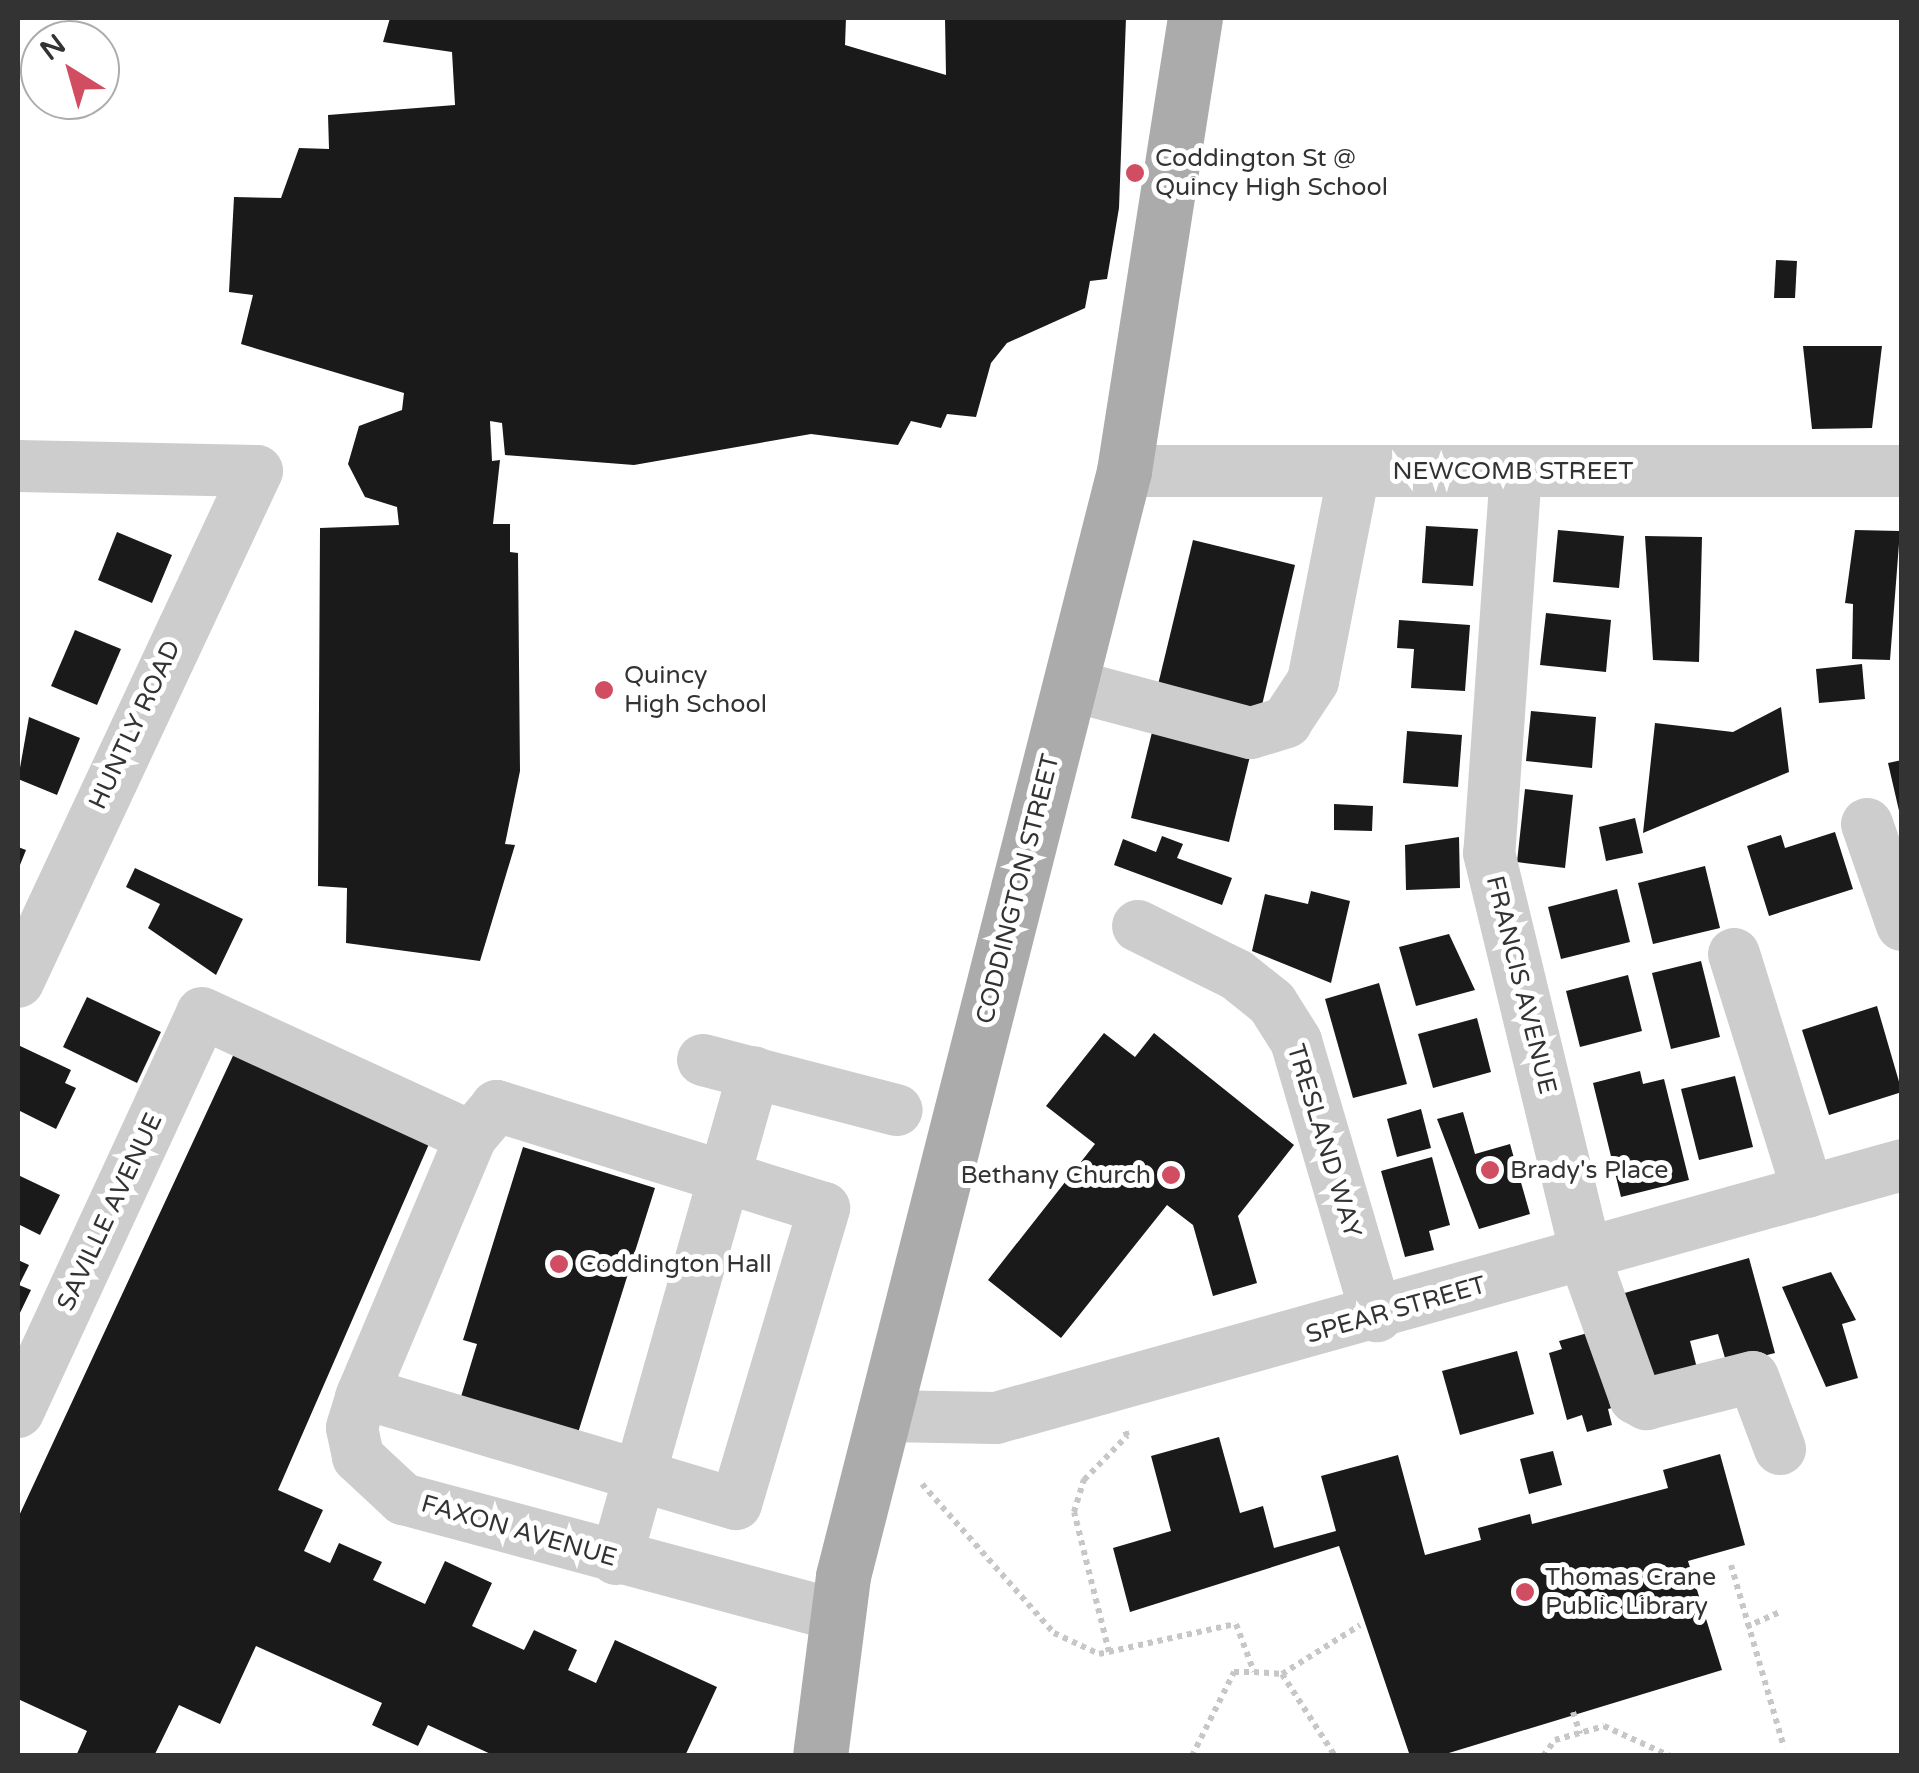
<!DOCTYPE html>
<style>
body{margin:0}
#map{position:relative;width:1919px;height:1773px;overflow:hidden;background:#fff;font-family:"Varela Round",sans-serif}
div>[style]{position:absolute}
.building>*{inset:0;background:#1a1a1a}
.path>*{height:6px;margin-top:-3px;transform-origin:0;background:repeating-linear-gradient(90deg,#c7c7c7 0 5px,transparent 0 10px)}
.minor>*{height:52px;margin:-26px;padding:0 26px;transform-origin:26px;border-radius:26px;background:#cdcdcd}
.major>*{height:55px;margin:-27.5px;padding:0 27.5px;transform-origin:27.5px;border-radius:27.5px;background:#ababab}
.dots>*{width:28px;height:28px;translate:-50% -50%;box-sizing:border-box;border:5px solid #fff;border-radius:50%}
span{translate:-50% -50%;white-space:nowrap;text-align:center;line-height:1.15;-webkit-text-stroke:10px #fff;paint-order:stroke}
.poi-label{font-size:25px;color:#333}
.left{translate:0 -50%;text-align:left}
.right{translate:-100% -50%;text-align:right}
.street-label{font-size:25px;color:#333}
.frame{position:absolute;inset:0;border:20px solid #333;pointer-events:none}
.north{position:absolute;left:20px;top:20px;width:100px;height:100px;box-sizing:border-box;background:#fff;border:2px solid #adadad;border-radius:50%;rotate:323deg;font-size:28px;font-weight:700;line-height:40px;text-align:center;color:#333}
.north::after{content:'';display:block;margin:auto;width:35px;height:45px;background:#d14d62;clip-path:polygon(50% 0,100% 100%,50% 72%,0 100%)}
</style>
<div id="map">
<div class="building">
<div style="clip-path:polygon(390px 18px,846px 18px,845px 45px,946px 75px,945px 18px,1126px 18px,1119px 208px,1107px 279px,1090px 281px,1085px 308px,1007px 343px,991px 363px,976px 417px,947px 414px,941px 428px,911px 421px,898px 445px,811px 434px,634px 465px,505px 455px,502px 423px,490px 421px,492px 461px,500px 460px,493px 524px,510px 524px,510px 552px,518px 553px,520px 771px,505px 844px,515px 845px,480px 961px,346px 943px,347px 888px,318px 886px,320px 528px,399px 525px,397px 507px,365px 497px,348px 464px,359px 426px,402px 410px,404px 393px,241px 344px,253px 295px,229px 292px,234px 197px,281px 198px,299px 148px,329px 149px,328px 115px,455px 105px,452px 52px,383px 42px)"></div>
<div style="clip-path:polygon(1776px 260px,1797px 261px,1795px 298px,1774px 298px)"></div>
<div style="clip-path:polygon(1803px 346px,1882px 346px,1872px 428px,1812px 429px)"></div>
<div style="clip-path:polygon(1426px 526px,1478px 529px,1473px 586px,1422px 583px)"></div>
<div style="clip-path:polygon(1558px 530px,1624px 536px,1619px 588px,1553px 582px)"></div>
<div style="clip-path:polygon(1855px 530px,1900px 531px,1890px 660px,1852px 659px,1853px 604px,1845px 603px)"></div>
<div style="clip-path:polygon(117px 532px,172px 555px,152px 603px,98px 580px)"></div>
<div style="clip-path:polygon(1645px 536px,1702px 537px,1699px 662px,1653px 660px)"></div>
<div style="clip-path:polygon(1193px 540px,1295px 565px,1259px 718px,1156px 693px)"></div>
<div style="clip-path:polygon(1546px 613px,1611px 620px,1606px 672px,1540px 665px)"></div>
<div style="clip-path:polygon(1399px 620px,1470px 625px,1465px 691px,1411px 688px,1414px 649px,1397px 648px)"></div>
<div style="clip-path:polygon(75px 630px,121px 649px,97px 705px,51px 686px)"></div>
<div style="clip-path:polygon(1862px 664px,1865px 699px,1819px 703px,1816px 669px)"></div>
<div style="clip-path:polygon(1781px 707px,1789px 772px,1643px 833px,1655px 723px,1733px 732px)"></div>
<div style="clip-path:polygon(1531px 711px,1596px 717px,1592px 768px,1526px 761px)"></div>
<div style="clip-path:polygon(29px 717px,80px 738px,57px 795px,18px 779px)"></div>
<div style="clip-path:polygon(1154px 724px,1252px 748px,1229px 842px,1131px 818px)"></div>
<div style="clip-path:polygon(1407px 731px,1462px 735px,1458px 787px,1403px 783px)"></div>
<div style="clip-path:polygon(1902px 760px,1902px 815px,1900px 815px,1888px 763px)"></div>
<div style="clip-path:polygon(1525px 789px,1573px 795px,1565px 868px,1517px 862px)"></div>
<div style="clip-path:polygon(1334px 804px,1373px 806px,1372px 831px,1334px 830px)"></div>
<div style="clip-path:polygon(1635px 818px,1643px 853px,1606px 861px,1599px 827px)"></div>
<div style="clip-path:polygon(1835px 832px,1853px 889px,1769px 916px,1747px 846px,1781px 835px,1785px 848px)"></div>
<div style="clip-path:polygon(1162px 836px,1183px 844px,1177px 858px,1232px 878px,1222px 905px,1114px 865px,1123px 839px,1156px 852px)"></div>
<div style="clip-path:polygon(1459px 837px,1460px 888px,1406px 890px,1405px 845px)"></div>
<div style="clip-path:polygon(18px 847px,26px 850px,18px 870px)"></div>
<div style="clip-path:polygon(1705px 866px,1720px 928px,1653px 944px,1638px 883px)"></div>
<div style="clip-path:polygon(135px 868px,243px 919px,216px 975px,148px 928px,160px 904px,126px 887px)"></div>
<div style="clip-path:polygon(1617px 889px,1630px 942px,1561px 959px,1548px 907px)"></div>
<div style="clip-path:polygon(1311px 891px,1350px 901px,1331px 983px,1252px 951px,1265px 894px,1308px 904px)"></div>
<div style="clip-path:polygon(1449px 934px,1475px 990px,1416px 1006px,1399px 947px)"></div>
<div style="clip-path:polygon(1701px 961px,1720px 1037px,1671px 1049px,1652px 973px)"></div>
<div style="clip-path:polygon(1628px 975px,1642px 1031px,1580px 1047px,1566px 991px)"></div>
<div style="clip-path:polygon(1379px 983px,1407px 1084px,1353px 1098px,1325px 999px)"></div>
<div style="clip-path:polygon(87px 997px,161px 1032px,137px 1083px,63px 1047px)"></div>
<div style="clip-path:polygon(1877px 1006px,1902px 1092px,1829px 1115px,1802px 1030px)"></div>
<div style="clip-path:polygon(1477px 1018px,1491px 1072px,1433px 1088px,1418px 1034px)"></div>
<div style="clip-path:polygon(1104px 1033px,1135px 1057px,1154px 1033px,1294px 1145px,1238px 1216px,1257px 1283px,1213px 1296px,1193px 1225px,1167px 1205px,1061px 1338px,988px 1280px,1095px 1144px,1046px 1106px)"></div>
<div style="clip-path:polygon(18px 1045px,71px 1070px,65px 1083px,76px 1088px,56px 1129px,18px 1110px)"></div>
<div style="clip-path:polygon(238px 1045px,432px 1137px,278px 1490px,323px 1510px,304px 1551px,330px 1563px,339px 1543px,382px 1562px,373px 1580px,425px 1604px,445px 1561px,492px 1583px,472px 1626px,524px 1650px,534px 1630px,577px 1650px,568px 1670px,596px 1683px,615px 1640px,717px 1687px,685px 1756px,495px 1756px,428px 1725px,418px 1746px,372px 1725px,382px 1703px,256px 1646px,220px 1724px,179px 1705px,154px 1756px,76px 1756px,87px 1731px,18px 1699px,18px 1518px)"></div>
<div style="clip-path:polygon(1640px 1071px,1643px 1084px,1664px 1079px,1689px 1180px,1621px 1197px,1593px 1083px)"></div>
<div style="clip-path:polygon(1735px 1076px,1753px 1147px,1699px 1160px,1681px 1089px)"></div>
<div style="clip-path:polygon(1421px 1109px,1431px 1148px,1397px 1157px,1387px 1119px)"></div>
<div style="clip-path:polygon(1463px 1112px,1475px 1154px,1510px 1144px,1530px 1214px,1479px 1229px,1437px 1119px)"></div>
<div style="clip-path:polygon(523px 1147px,655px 1188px,577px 1436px,460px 1400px,477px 1344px,463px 1340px)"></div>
<div style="clip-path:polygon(1432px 1157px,1450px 1225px,1429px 1231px,1434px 1250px,1405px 1257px,1381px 1171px)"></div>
<div style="clip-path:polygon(18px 1175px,60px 1195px,40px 1235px,18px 1224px)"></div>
<div style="clip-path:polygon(1749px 1258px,1775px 1353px,1727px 1365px,1718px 1334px,1690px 1341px,1698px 1372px,1646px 1387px,1621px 1294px)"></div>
<div style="clip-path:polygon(18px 1260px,29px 1265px,19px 1285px,31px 1290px,18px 1317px)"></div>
<div style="clip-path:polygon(1831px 1272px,1856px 1320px,1842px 1324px,1858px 1378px,1826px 1387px,1782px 1287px)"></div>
<div style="clip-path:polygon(1602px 1329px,1623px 1405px,1608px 1409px,1612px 1425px,1587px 1432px,1582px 1415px,1567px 1420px,1549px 1353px,1562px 1349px,1559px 1341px)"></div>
<div style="clip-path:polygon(1517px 1351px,1534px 1414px,1460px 1435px,1442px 1371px)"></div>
<div style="clip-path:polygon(1219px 1437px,1240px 1513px,1263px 1506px,1274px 1548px,1336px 1531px,1321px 1476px,1398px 1455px,1425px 1555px,1481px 1540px,1478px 1528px,1530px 1514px,1532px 1524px,1668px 1488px,1663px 1470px,1720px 1454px,1745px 1545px,1688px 1561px,1722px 1670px,1439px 1756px,1410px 1756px,1339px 1546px,1130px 1612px,1113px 1548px,1171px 1531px,1151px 1456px)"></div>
<div style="clip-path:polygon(1553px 1451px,1562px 1485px,1529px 1494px,1520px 1459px)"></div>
</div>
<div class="path">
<div style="left:922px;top:1484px;width:199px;rotate:48.5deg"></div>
<div style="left:1054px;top:1633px;width:50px;rotate:25deg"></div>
<div style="left:1099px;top:1654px;width:140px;rotate:-12.4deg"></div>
<div style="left:1236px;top:1624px;width:51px;rotate:69.4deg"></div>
<div style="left:1731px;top:1565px;width:190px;rotate:73.8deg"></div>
<div style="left:1746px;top:1627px;width:37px;rotate:-24deg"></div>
<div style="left:1109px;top:1652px;width:144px;rotate:-104deg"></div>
<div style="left:1074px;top:1512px;width:34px;rotate:-73deg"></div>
<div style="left:1084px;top:1480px;width:62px;rotate:-45.7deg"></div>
<div style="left:1127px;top:1436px;width:9px;rotate:-108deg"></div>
<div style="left:1282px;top:1674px;width:92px;rotate:-32.1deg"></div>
<div style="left:1573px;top:1712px;width:23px;rotate:72deg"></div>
<div style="left:1192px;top:1756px;width:94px;rotate:-63.4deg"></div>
<div style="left:1234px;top:1672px;width:20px"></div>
<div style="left:1254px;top:1672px;width:28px;rotate:4deg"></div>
<div style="left:1282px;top:1674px;width:98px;rotate:57.1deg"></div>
<div style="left:1543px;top:1756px;width:20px;rotate:-53deg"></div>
<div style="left:1555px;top:1740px;width:51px;rotate:-15.9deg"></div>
<div style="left:1604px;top:1726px;width:72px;rotate:24.4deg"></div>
</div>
<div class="minor">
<div style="left:18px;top:466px;width:239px;rotate:1.2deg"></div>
<div style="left:257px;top:471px;width:564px;rotate:115.07deg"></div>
<div style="left:1124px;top:471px;width:778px"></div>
<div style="left:1516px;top:471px;width:383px;rotate:94deg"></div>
<div style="left:1489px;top:853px;width:431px;rotate:76.4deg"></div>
<div style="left:1590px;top:1272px;width:134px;rotate:70.3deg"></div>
<div style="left:1635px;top:1398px;width:13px;rotate:29deg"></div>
<div style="left:1646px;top:1404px;width:110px;rotate:-14.2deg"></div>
<div style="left:1753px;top:1377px;width:77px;rotate:69.4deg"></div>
<div style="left:1070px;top:685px;width:187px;rotate:14.9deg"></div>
<div style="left:1251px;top:733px;width:37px;rotate:-17deg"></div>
<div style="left:1286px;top:722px;width:49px;rotate:-56.6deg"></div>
<div style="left:1313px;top:681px;width:213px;rotate:-78.9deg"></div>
<div style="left:1867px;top:824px;width:107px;rotate:70.9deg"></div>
<div style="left:1138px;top:926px;width:110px;rotate:26.3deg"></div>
<div style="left:1237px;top:975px;width:45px;rotate:38.7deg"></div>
<div style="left:1272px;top:1003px;width:45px;rotate:57.7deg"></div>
<div style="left:1296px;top:1041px;width:287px;rotate:73.6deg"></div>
<div style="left:1734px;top:954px;width:249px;rotate:72.7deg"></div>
<div style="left:703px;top:1060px;width:200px;rotate:14.5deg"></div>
<div style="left:363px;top:1393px;width:389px;rotate:16.6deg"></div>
<div style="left:736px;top:1504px;width:309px;rotate:-73.4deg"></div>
<div style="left:824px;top:1208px;width:343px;rotate:-162.7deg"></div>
<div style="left:497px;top:1106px;width:40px;rotate:130deg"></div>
<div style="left:471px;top:1137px;width:283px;rotate:112.9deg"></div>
<div style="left:361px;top:1398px;width:31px;rotate:107deg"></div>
<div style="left:352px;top:1428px;width:30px;rotate:78deg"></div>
<div style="left:358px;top:1457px;width:62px;rotate:43deg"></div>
<div style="left:403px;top:1499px;width:447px;rotate:15deg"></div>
<div style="left:18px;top:1412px;width:439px;rotate:-65.2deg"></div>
<div style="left:202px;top:1013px;width:296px;rotate:24.7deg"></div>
<div style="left:885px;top:1416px;width:111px;rotate:1deg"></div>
<div style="left:996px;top:1418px;width:941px;rotate:-15.6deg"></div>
<div style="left:616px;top:1559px;width:506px;rotate:-74.18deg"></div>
</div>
<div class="major">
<div style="left:820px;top:1756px;width:181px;rotate:-82.7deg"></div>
<div style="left:843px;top:1576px;width:1140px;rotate:-75.73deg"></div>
<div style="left:1124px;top:471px;width:459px;rotate:-81.1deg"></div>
</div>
<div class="dots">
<div style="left:1135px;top:173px;background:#d14d62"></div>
<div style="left:604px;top:690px;background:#d14d62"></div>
<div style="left:1490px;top:1170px;background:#d14d62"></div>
<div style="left:1171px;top:1175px;background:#d14d62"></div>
<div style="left:559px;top:1264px;background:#d14d62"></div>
<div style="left:1525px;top:1592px;background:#d14d62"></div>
</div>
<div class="poi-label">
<span class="left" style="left:1155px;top:173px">Coddington St @<br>Quincy High School</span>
<span class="left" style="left:624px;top:690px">Quincy<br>High School</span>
<span class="left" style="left:1510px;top:1170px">Brady's Place</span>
<span class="right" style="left:1151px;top:1175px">Bethany Church</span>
<span class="left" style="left:579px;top:1264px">Coddington Hall</span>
<span class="left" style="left:1545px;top:1592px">Thomas Crane<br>Public Library</span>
</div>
<div class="street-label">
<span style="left:1513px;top:471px">NEWCOMB STREET</span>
<span style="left:135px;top:725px;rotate:-65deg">HUNTLY ROAD</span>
<span style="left:1018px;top:889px;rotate:-76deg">CODDINGTON STREET</span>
<span style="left:1521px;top:985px;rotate:76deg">FRANCIS AVENUE</span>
<span style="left:1324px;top:1141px;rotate:73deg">TRESLAND WAY</span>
<span style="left:110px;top:1212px;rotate:-65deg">SAVILLE AVENUE</span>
<span style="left:1396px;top:1310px;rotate:-16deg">SPEAR STREET</span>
<span style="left:519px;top:1531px;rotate:16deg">FAXON AVENUE</span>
</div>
<div class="frame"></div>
<div class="north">N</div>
</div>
